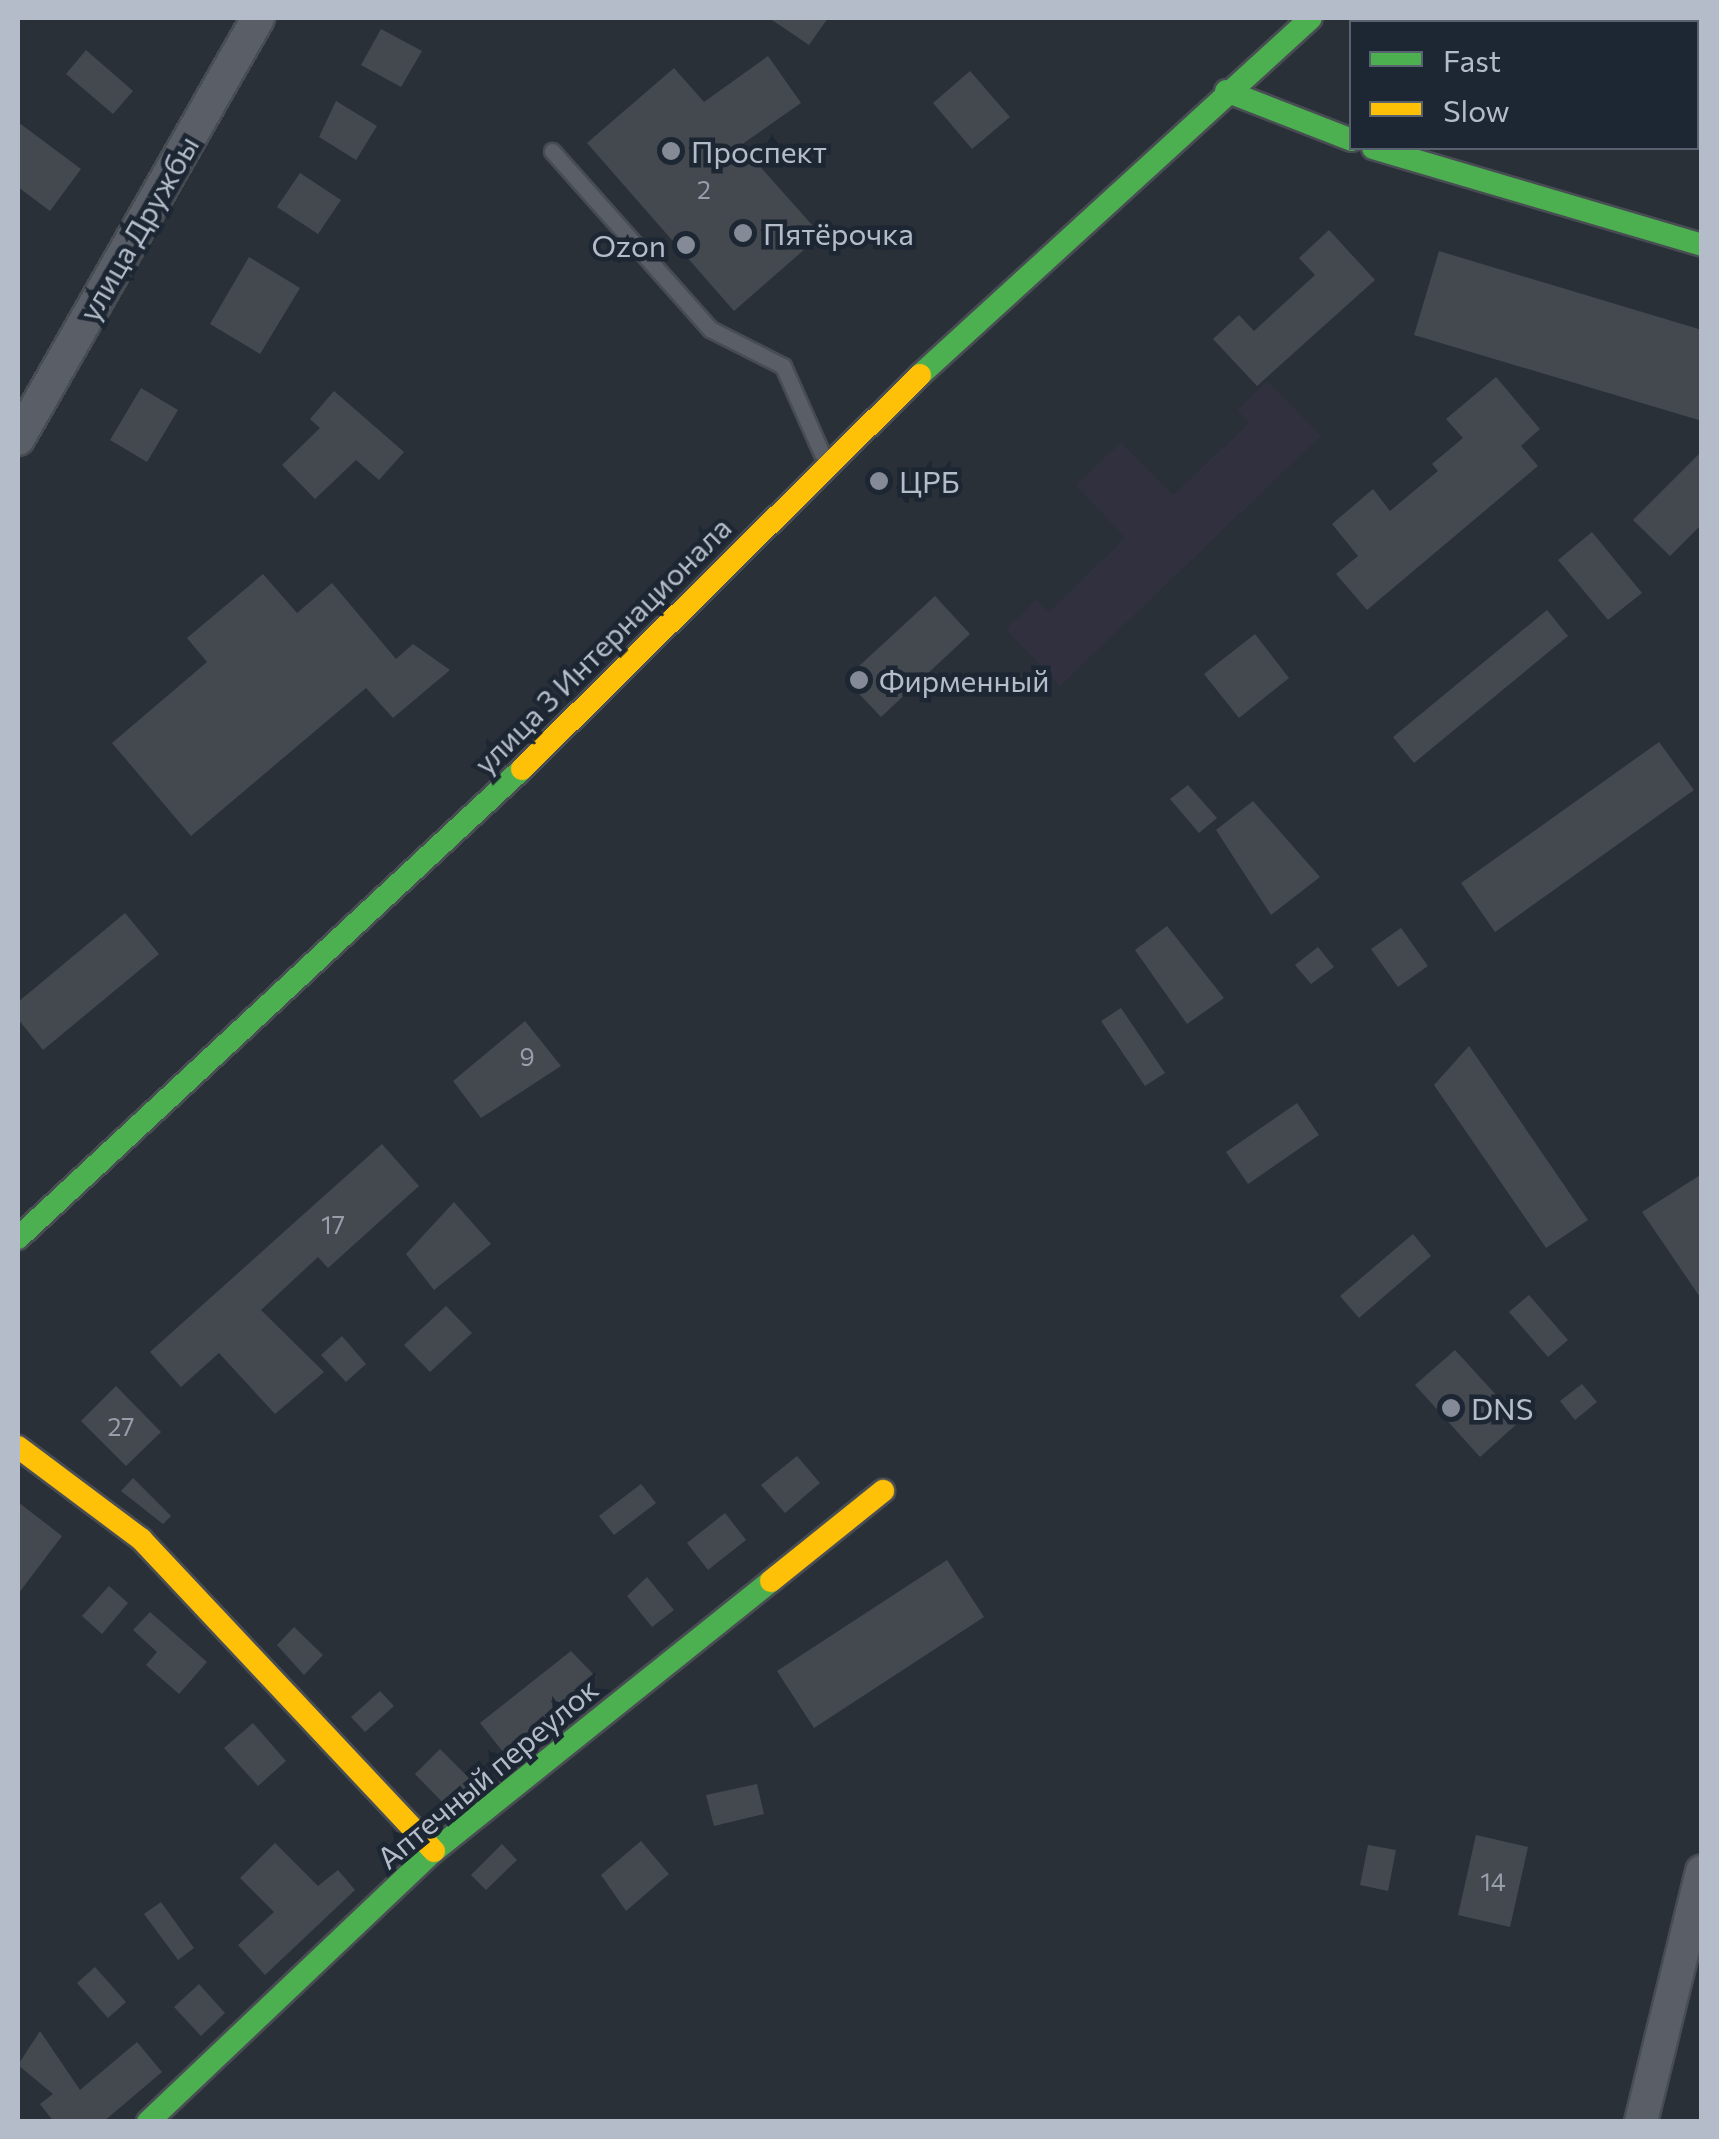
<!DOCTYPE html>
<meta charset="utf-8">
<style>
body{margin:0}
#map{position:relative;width:1719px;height:2139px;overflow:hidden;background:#2a3038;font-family:Commissioner,sans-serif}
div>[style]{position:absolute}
.medical>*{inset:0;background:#31303e}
.building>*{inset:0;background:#444950}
.roads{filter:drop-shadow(2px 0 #484c53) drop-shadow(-2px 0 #484c53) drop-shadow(0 2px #484c53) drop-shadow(0 -2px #484c53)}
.lane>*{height:15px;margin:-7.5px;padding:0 7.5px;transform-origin:7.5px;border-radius:7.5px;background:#5a5e66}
.street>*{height:32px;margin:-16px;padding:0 16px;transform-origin:16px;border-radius:16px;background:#5a5e66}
.fast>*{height:22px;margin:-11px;padding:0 11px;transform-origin:11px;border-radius:11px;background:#4caf50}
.slow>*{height:22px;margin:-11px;padding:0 11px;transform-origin:11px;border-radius:11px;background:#ffc107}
.dots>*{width:28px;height:28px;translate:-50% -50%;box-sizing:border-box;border:5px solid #1d2633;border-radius:50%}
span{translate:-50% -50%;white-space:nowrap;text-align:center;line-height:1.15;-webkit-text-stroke:9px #1d2633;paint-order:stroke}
.number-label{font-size:25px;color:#989fab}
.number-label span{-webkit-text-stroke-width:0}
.poi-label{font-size:30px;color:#b4bcc9}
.left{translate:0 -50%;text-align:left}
.right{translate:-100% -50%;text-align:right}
.street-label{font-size:30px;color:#b4bcc9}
.frame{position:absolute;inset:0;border:20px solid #b4bcc9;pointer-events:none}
.legend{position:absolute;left:1349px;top:20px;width:350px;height:130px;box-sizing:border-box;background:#1d2633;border:2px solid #59626f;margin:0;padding:12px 18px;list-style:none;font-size:30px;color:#b4bcc9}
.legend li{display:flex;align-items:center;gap:20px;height:50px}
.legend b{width:50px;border:2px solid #59626f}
</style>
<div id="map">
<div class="medical">
<div style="clip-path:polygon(1267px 381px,1321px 436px,1060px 686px,1006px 629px,1036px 600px,1049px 612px,1125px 538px,1076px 485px,1121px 442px,1173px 495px,1249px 423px,1237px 410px)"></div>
</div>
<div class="building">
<div style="clip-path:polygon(769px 18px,828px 18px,809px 45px)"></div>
<div style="clip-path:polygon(381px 29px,422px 51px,401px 87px,361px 65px)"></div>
<div style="clip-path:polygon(86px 50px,133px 91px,113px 114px,66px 74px)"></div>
<div style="clip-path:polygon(768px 56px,801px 103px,741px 145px,821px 235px,734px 311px,587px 143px,674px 68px,704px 102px)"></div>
<div style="clip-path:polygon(970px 71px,1010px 117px,972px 149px,933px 103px)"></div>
<div style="clip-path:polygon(336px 101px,377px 126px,356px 160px,319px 137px)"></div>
<div style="clip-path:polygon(18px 122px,81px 169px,50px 211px,18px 187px)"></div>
<div style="clip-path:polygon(300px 173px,341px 200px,318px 234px,277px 207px)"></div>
<div style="clip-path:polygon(1329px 230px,1375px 280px,1257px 386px,1213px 339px,1239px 315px,1254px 331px,1315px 275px,1299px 258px)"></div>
<div style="clip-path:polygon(1439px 251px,1702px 330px,1702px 421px,1414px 335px)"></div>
<div style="clip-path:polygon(249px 257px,300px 288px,260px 354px,210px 324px)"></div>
<div style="clip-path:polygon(1496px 377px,1540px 429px,1521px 446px,1538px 466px,1367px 610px,1336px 574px,1358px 556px,1332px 524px,1373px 489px,1390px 511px,1438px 471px,1432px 464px,1463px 438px,1446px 419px)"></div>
<div style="clip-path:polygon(141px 388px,178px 410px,147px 462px,110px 440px)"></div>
<div style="clip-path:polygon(334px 391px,404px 452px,379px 480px,356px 460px,315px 499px,282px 465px,320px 428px,310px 419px)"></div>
<div style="clip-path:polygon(1702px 451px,1702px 524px,1670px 556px,1633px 520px)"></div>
<div style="clip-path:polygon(1592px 532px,1642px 593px,1608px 620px,1558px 560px)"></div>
<div style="clip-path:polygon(263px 574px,297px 613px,332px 583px,396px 659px,413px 644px,450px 670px,393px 718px,366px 688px,191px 836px,112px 743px,207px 662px,187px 638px)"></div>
<div style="clip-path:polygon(935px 596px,970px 634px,881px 717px,845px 679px)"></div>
<div style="clip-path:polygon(1547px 610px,1568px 636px,1414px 763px,1393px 737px)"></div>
<div style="clip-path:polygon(1255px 634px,1289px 678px,1239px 718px,1204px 674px)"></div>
<div style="clip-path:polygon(1659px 742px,1694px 790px,1495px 932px,1461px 883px)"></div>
<div style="clip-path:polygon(1188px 785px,1217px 818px,1199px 833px,1170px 799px)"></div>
<div style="clip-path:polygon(1253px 801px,1320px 877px,1271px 915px,1216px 830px)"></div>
<div style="clip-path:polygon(125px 913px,159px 954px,43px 1050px,18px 1019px,18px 1002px)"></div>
<div style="clip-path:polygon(1167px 926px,1224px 998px,1187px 1024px,1135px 950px)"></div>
<div style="clip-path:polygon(1401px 928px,1428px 966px,1398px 987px,1371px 949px)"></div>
<div style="clip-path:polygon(1318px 947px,1334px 967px,1311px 984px,1295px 965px)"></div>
<div style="clip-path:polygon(1121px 1008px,1165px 1073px,1145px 1086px,1101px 1021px)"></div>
<div style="clip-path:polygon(525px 1021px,561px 1066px,481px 1118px,453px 1081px)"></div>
<div style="clip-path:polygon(1469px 1046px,1588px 1220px,1546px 1248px,1434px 1085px)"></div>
<div style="clip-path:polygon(1297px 1103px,1319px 1135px,1248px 1184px,1226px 1152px)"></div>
<div style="clip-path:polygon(382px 1144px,419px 1186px,328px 1268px,318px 1257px,261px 1310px,324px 1372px,275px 1414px,219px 1353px,181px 1387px,150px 1352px)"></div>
<div style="clip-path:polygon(1702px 1174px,1702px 1300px,1642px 1212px)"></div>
<div style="clip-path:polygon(454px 1202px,491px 1244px,434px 1290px,406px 1254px)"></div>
<div style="clip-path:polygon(1413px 1234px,1431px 1256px,1359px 1318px,1340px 1296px)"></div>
<div style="clip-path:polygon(1529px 1295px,1568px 1340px,1548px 1357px,1509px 1312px)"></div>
<div style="clip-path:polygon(446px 1306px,472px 1333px,430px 1372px,404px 1345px)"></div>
<div style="clip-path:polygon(342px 1336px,366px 1364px,346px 1382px,321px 1355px)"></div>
<div style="clip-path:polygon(1455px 1350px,1520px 1421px,1480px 1457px,1415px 1385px)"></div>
<div style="clip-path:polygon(1582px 1384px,1597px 1402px,1575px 1420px,1560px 1401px)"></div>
<div style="clip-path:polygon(116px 1386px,161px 1432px,126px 1466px,81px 1421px)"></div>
<div style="clip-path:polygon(797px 1456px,820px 1483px,785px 1513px,761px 1485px)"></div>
<div style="clip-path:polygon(133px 1478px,171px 1516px,163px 1524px,121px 1491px)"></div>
<div style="clip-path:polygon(641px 1484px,656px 1503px,614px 1535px,599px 1516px)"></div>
<div style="clip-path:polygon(18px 1502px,62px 1536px,18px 1594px)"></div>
<div style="clip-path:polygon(725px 1513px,746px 1540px,708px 1570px,687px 1543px)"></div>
<div style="clip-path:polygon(947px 1560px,984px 1617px,814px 1728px,777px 1671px)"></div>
<div style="clip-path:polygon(647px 1577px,674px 1610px,652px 1627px,627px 1596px)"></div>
<div style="clip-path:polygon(109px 1586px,128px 1603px,102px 1634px,82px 1616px)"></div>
<div style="clip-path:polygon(150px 1612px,207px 1662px,179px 1694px,146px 1665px,157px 1652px,133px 1630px)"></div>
<div style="clip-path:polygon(294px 1627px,323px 1655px,304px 1675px,277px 1645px)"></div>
<div style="clip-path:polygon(571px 1651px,596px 1677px,503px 1752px,480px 1723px)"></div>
<div style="clip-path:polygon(380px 1691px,394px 1706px,365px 1732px,351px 1717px)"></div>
<div style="clip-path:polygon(253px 1723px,286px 1761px,258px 1786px,224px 1748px)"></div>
<div style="clip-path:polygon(440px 1749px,474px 1783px,447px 1807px,415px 1774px)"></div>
<div style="clip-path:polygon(757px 1784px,764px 1814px,714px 1826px,706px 1795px)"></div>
<div style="clip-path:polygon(1476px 1835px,1528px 1847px,1510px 1927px,1458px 1915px)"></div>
<div style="clip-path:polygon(641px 1841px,669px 1874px,626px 1911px,601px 1875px)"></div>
<div style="clip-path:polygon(275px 1843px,318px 1886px,338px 1870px,355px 1890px,265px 1975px,238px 1945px,274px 1912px,240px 1878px)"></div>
<div style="clip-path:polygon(502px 1844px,517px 1860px,486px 1890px,471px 1875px)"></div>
<div style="clip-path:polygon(1368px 1845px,1396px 1850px,1388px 1891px,1360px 1885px)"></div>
<div style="clip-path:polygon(161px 1902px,194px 1948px,178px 1960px,144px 1914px)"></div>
<div style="clip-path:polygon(95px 1967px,126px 2002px,108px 2018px,77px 1983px)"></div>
<div style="clip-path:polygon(199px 1984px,225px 2013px,201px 2036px,174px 2007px)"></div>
<div style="clip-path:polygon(40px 2031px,80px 2090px,137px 2042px,162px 2072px,103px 2122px,54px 2122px,40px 2104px,53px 2094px,18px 2065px)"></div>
</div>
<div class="roads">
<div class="lane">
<div style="left:552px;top:151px;width:238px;rotate:48.4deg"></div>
<div style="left:710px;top:329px;width:82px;rotate:26.9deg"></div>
<div style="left:783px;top:366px;width:96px;rotate:66.1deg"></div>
</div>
<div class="street">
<div style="left:18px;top:439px;width:485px;rotate:-60.3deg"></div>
<div style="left:1641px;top:2122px;width:258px;rotate:-76.3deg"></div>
</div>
<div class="fast">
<div style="left:1226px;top:91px;width:135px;rotate:21.3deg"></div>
<div style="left:1373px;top:148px;width:343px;rotate:16.4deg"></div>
<div style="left:920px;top:375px;width:529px;rotate:-42.4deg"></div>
<div style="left:18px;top:1238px;width:688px;rotate:-42.94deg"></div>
<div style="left:148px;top:2122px;width:394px;rotate:-43.5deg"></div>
<div style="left:434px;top:1851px;width:432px;rotate:-38.7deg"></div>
</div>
<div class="slow">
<div style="left:522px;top:769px;width:560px;rotate:-44.71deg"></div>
<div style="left:18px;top:1447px;width:154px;rotate:36.8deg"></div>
<div style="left:141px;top:1539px;width:428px;rotate:46.8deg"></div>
<div style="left:771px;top:1581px;width:144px;rotate:-38.8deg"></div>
</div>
</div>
<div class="dots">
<div style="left:671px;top:151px;background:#848b96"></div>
<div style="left:743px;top:233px;background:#848b96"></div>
<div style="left:686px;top:245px;background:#848b96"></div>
<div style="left:879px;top:481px;background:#848b96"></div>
<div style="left:859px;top:680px;background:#848b96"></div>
<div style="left:1451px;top:1408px;background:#848b96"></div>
</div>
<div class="number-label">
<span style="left:704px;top:189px">2</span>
<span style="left:527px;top:1056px">9</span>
<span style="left:333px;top:1224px">17</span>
<span style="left:121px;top:1426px">27</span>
<span style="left:1493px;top:1881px">14</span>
</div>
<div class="poi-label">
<span class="left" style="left:691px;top:151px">Проспект</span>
<span class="left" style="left:763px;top:233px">Пятёрочка</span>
<span class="right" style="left:666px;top:245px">Ozon</span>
<span class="left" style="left:899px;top:481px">ЦРБ</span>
<span class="left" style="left:879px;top:680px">Фирменный</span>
<span class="left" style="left:1471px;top:1408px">DNS</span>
</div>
<div class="street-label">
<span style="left:138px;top:228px;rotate:-60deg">улица Дружбы</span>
<span style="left:602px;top:645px;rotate:-45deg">улица 3 Интернационала</span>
<span style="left:487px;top:1773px;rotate:-40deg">Аптечный переулок</span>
</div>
<div class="frame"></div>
<ul class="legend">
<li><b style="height:12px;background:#4caf50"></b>Fast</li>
<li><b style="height:12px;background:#ffc107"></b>Slow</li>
</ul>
</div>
